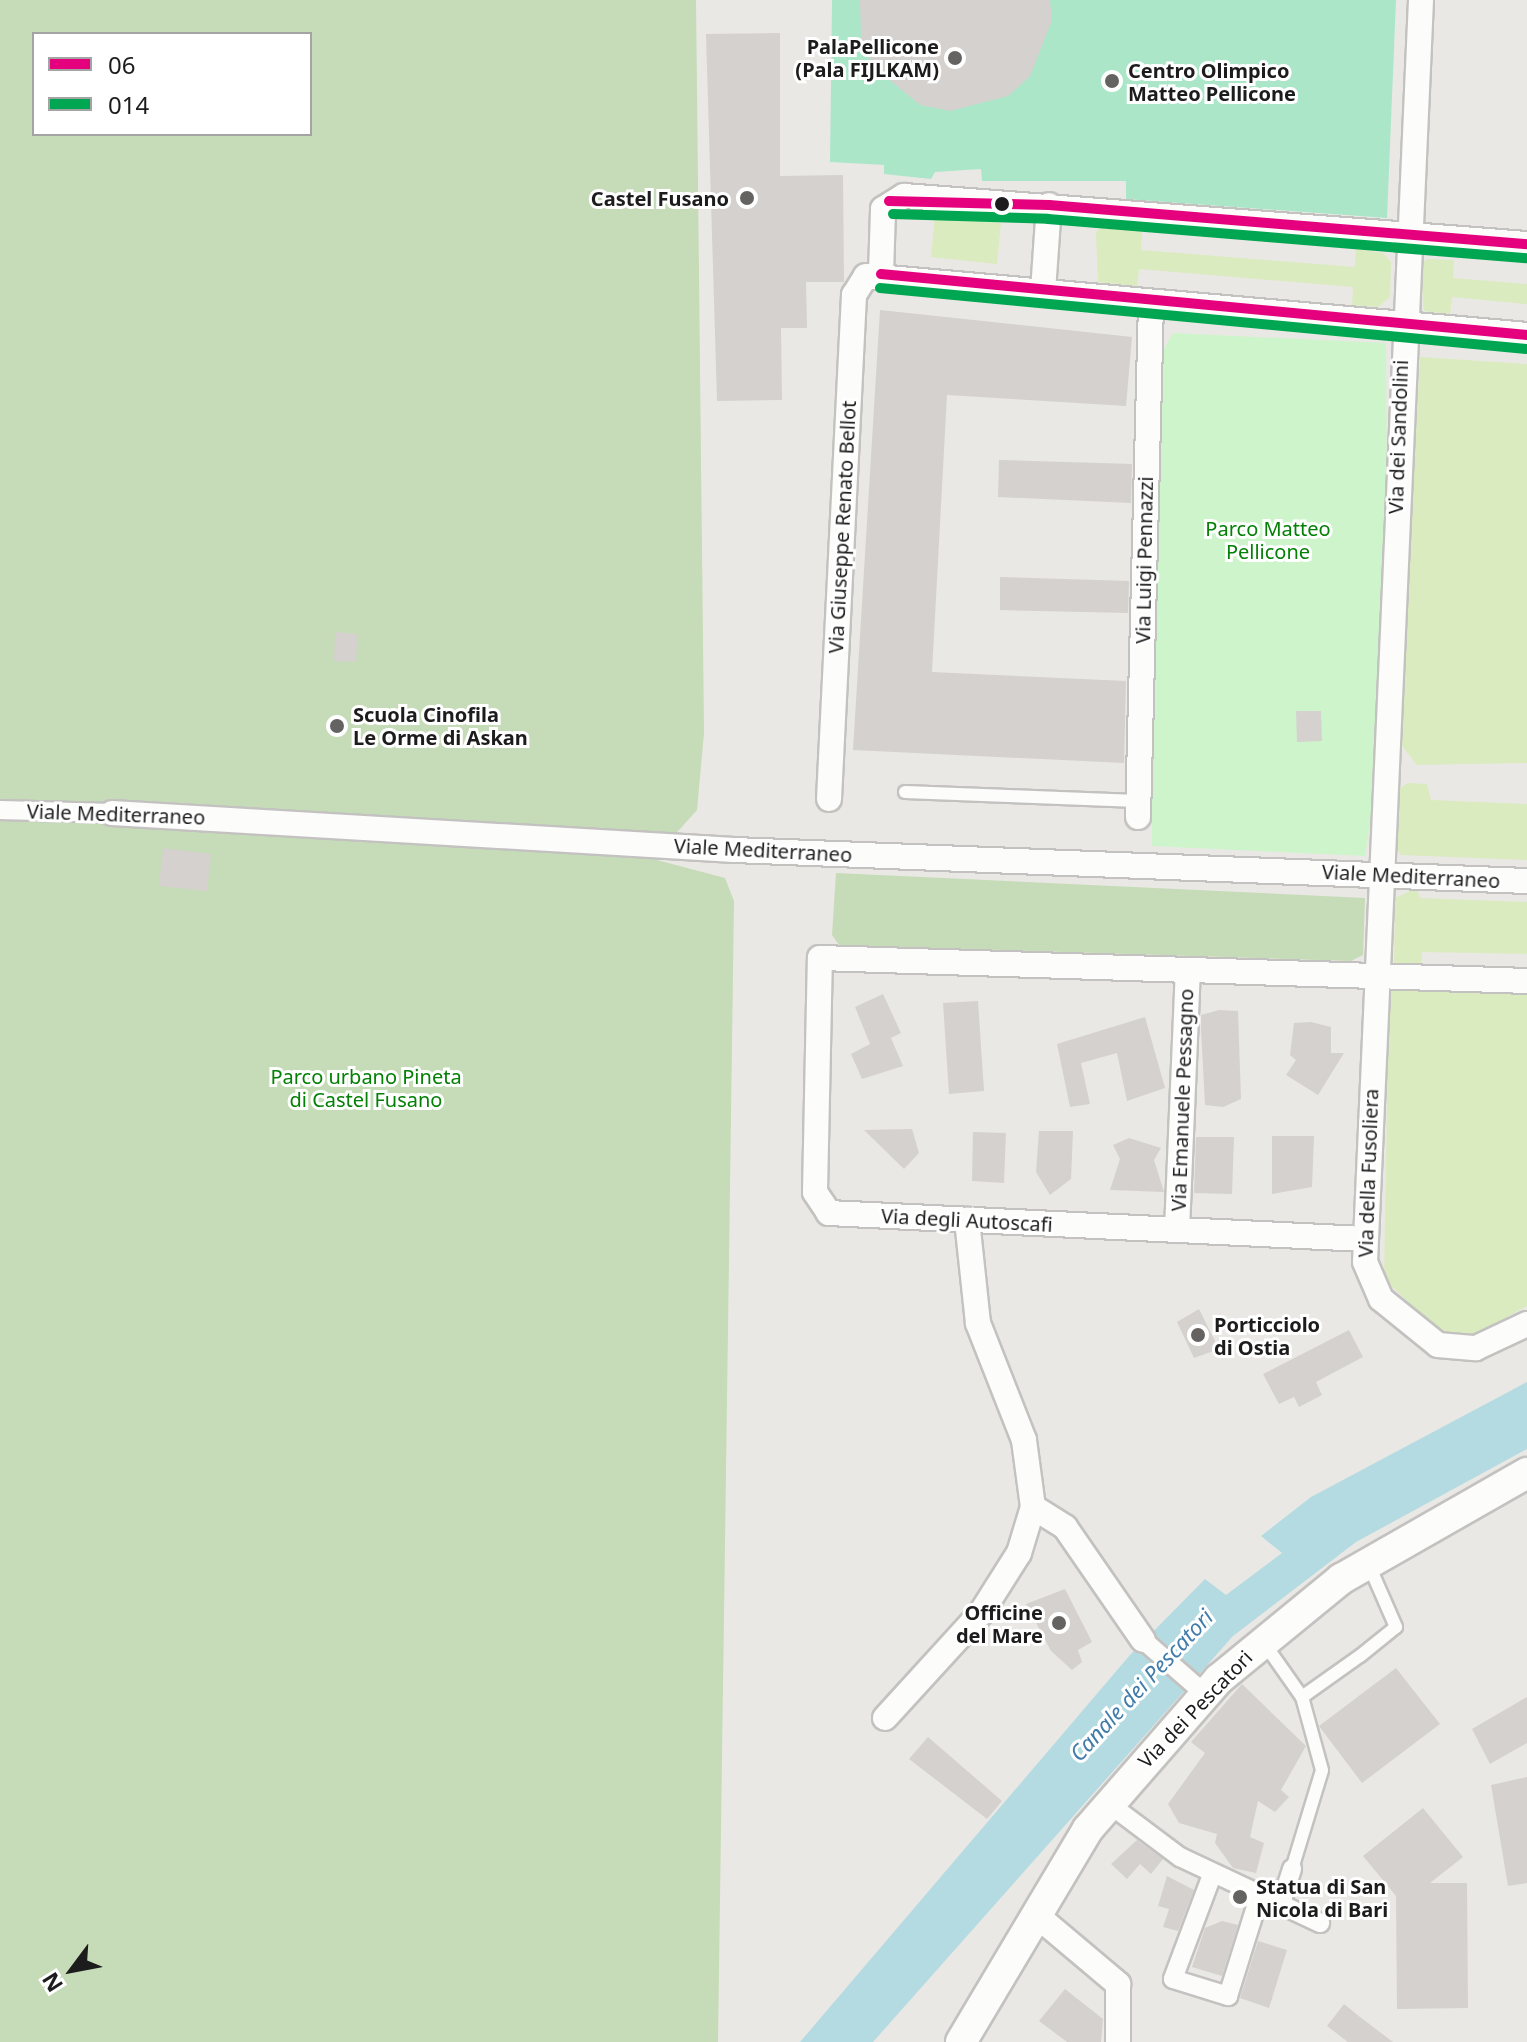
<!DOCTYPE html>
<style>
body{margin:0}
#map{position:relative;width:1527px;height:2042px;overflow:hidden;background:#eae8e4;font-family:"Noto Sans",sans-serif}
div>[style]{position:absolute}
.grass>*{inset:0;background:#daebbf}
.forest>*{inset:0;background:#c6dbb7}
.park>*{inset:0;background:#cef4cc}
.pitch>*{inset:0;background:#abe6c9}
.water>*{inset:0;background:#b4dbe1}
.building>*{inset:0;background:#d5d1ce}
.roads{filter:drop-shadow(2px 0 #c3c2c0) drop-shadow(-2px 0 #c3c2c0) drop-shadow(0 2px #c3c2c0) drop-shadow(0 -2px #c3c2c0)}
.service>*{height:12px;margin:-6px;padding:0 6px;transform-origin:6px;border-radius:6px;background:#fcfcfb}
.pedestrian>*{height:18px;margin:-9px;padding:0 9px;transform-origin:9px;border-radius:9px;background:#fcfcfb}
.minor>*{height:24px;margin:-12px;padding:0 12px;transform-origin:12px;border-radius:12px;background:#fcfcfb}
.tertiary>*{height:30px;margin:-15px;padding:0 15px;transform-origin:15px;border-radius:15px;background:#fcfcfb}
.bus-1>*{height:10px;margin:-5px;padding:0 5px;transform-origin:5px;border-radius:5px;background:#e5007d}
.bus-2>*{height:10px;margin:-5px;padding:0 5px;transform-origin:5px;border-radius:5px;background:#00a651}
.dots>*{width:22px;height:22px;translate:-50% -50%;box-sizing:border-box;border:4px solid #fff;border-radius:50%}
span{translate:-50% -50%;white-space:nowrap;text-align:center;line-height:1.15;-webkit-text-stroke:6px #fff;paint-order:stroke}
.poi-label{font-size:20px;color:#1c1c1c;font-weight:700}
.right{translate:-100% -50%;text-align:right}
.left{translate:0 -50%;text-align:left}
.street-label{font-size:20px;color:#1c1c1c}
.park-label{font-size:20px;color:#038005}
.water-label{font-size:22px;color:#407ba9;font-style:italic}
.legend{position:absolute;left:32px;top:32px;width:280px;height:104px;box-sizing:border-box;background:#fff;border:2px solid #a4a4a4;margin:0;padding:10px 14px;list-style:none;font-size:24px;color:#1c1c1c}
.legend li{display:flex;align-items:center;gap:16px;height:40px}
.legend b{width:40px;border:2px solid #a4a4a4}
.north{position:absolute;left:32px;top:1930px;width:80px;height:80px;-webkit-text-stroke:6px #fff;paint-order:stroke;rotate:238deg;font-size:22px;font-weight:700;line-height:32px;text-align:center;color:#1c1c1c}
.north::after{content:'';display:block;margin:auto;width:28px;height:36px;background:#1c1c1c;clip-path:polygon(50% 0,100% 100%,50% 72%,0 100%)}
</style>
<div id="map">
<div class="grass">
<div style="clip-path:polygon(935px 216px,1001px 223px,997px 264px,931px 257px)"></div>
<div style="clip-path:polygon(1102px 227px,1142px 231px,1141px 250px,1355px 267px,1356px 249px,1383px 253px,1391px 262px,1390px 297px,1378px 307px,1352px 305px,1353px 287px,1139px 269px,1137px 286px,1098px 282px,1096px 232px)"></div>
<div style="clip-path:polygon(1427px 259px,1454px 260px,1453px 278px,1527px 284px,1527px 304px,1452px 297px,1450px 314px,1424px 311px,1420px 266px)"></div>
<div style="clip-path:polygon(1420px 357px,1527px 364px,1527px 763px,1417px 765px,1398px 741px)"></div>
<div style="clip-path:polygon(1408px 783px,1427px 784px,1431px 800px,1527px 804px,1527px 860px,1401px 855px,1394px 844px,1398px 789px)"></div>
<div style="clip-path:polygon(1417px 888px,1420px 898px,1527px 902px,1527px 954px,1422px 952px,1421px 963px,1394px 964px,1395px 898px)"></div>
<div style="clip-path:polygon(1389px 988px,1527px 992px,1527px 1306px,1465px 1340px,1440px 1332px,1384px 1279px)"></div>
</div>
<div class="forest">
<div style="clip-path:polygon(evenodd,0 0,696px 0,704px 733px,697px 810px,653px 859px,725px 878px,734px 901px,718px 2042px,0 2042px,0 0,34px 34px,310px 34px,310px 134px,34px 134px,34px 34px)"></div>
<div style="clip-path:polygon(836px 873px,1365px 898px,1363px 955px,1351px 961px,839px 945px,832px 935px)"></div>
</div>
<div class="park">
<div style="clip-path:polygon(1173px 333px,1386px 343px,1388px 707px,1365px 856px,1152px 846px,1149px 375px)"></div>
</div>
<div class="pitch">
<div style="clip-path:polygon(832px 0,1396px 0,1387px 218px,1126px 199px,1126px 181px,982px 181px,981px 169px,935px 172px,931px 179px,884px 174px,884px 165px,830px 162px)"></div>
</div>
<div class="water">
<div style="clip-path:polygon(1527px 1382px,1527px 1449px,1356px 1542px,1233px 1636px,873px 2042px,800px 2042px,1130px 1655px,1205px 1579px,1226px 1595px,1282px 1553px,1261px 1536px,1311px 1497px)"></div>
</div>
<div class="building">
<div style="clip-path:polygon(860px 0,1050px 0,1052px 20px,1030px 76px,1008px 96px,950px 111px,920px 105px,874px 67px,861px 39px)"></div>
<div style="clip-path:polygon(780px 33px,780px 176px,843px 175px,844px 282px,806px 282px,807px 328px,781px 328px,782px 400px,717px 401px,706px 34px)"></div>
<div style="clip-path:polygon(880px 310px,1132px 337px,1126px 406px,947px 395px,932px 672px,1126px 681px,1124px 763px,853px 750px)"></div>
<div style="clip-path:polygon(999px 460px,1132px 464px,1131px 503px,998px 497px)"></div>
<div style="clip-path:polygon(1000px 577px,1129px 581px,1128px 613px,1000px 610px)"></div>
<div style="clip-path:polygon(335px 632px,358px 634px,356px 662px,334px 661px)"></div>
<div style="clip-path:polygon(1296px 711px,1321px 711px,1322px 741px,1297px 742px)"></div>
<div style="clip-path:polygon(163px 848px,211px 854px,207px 891px,159px 886px)"></div>
<div style="clip-path:polygon(883px 994px,901px 1033px,891px 1038px,903px 1066px,862px 1079px,851px 1054px,870px 1044px,855px 1007px)"></div>
<div style="clip-path:polygon(978px 1001px,984px 1091px,949px 1094px,943px 1003px)"></div>
<div style="clip-path:polygon(1219px 1010px,1238px 1011px,1241px 1099px,1223px 1107px,1205px 1105px,1201px 1029px,1201px 1015px)"></div>
<div style="clip-path:polygon(1145px 1017px,1165px 1088px,1127px 1101px,1117px 1053px,1081px 1063px,1090px 1104px,1070px 1107px,1057px 1044px)"></div>
<div style="clip-path:polygon(1311px 1022px,1331px 1027px,1331px 1053px,1344px 1053px,1318px 1095px,1286px 1075px,1296px 1060px,1290px 1055px,1294px 1023px)"></div>
<div style="clip-path:polygon(912px 1129px,919px 1153px,904px 1169px,864px 1130px)"></div>
<div style="clip-path:polygon(1039px 1131px,1073px 1131px,1071px 1179px,1050px 1195px,1036px 1172px)"></div>
<div style="clip-path:polygon(973px 1132px,1006px 1133px,1004px 1183px,972px 1181px)"></div>
<div style="clip-path:polygon(1272px 1136px,1314px 1136px,1312px 1187px,1272px 1194px)"></div>
<div style="clip-path:polygon(1196px 1137px,1234px 1137px,1232px 1194px,1194px 1193px)"></div>
<div style="clip-path:polygon(1129px 1138px,1161px 1148px,1154px 1160px,1164px 1192px,1110px 1190px,1120px 1159px,1113px 1145px)"></div>
<div style="clip-path:polygon(1199px 1309px,1219px 1349px,1194px 1358px,1177px 1322px)"></div>
<div style="clip-path:polygon(1349px 1330px,1363px 1357px,1316px 1382px,1322px 1395px,1299px 1407px,1294px 1397px,1279px 1404px,1263px 1374px)"></div>
<div style="clip-path:polygon(1065px 1589px,1092px 1642px,1078px 1650px,1082px 1662px,1072px 1670px,1051px 1651px,1026px 1604px)"></div>
<div style="clip-path:polygon(1396px 1668px,1440px 1724px,1362px 1783px,1319px 1726px)"></div>
<div style="clip-path:polygon(1242px 1684px,1306px 1746px,1281px 1790px,1289px 1797px,1275px 1812px,1258px 1801px,1250px 1837px,1264px 1843px,1256px 1873px,1233px 1868px,1215px 1843px,1217px 1834px,1179px 1823px,1168px 1804px,1205px 1753px,1191px 1742px)"></div>
<div style="clip-path:polygon(1527px 1697px,1527px 1743px,1490px 1764px,1472px 1729px)"></div>
<div style="clip-path:polygon(928px 1737px,1002px 1801px,987px 1819px,909px 1759px)"></div>
<div style="clip-path:polygon(1527px 1777px,1527px 1883px,1508px 1886px,1491px 1785px)"></div>
<div style="clip-path:polygon(1423px 1808px,1463px 1857px,1430px 1883px,1467px 1883px,1468px 2008px,1397px 2009px,1396px 1896px,1363px 1856px)"></div>
<div style="clip-path:polygon(1137px 1840px,1163px 1859px,1151px 1874px,1140px 1864px,1127px 1879px,1111px 1864px)"></div>
<div style="clip-path:polygon(1167px 1876px,1194px 1890px,1178px 1931px,1163px 1927px,1169px 1909px,1158px 1906px)"></div>
<div style="clip-path:polygon(1222px 1921px,1238px 1925px,1222px 1976px,1192px 1967px,1205px 1928px)"></div>
<div style="clip-path:polygon(1258px 1941px,1287px 1950px,1269px 2008px,1240px 1998px)"></div>
<div style="clip-path:polygon(1065px 1989px,1103px 2019px,1101px 2042px,1067px 2042px,1039px 2021px)"></div>
<div style="clip-path:polygon(1344px 2004px,1360px 2017px,1393px 2042px,1348px 2042px,1327px 2026px)"></div>
</div>
<div class="roads">
<div class="service">
<div style="left:905px;top:792px;width:233px;rotate:2.2deg"></div>
<div style="left:1264px;top:1643px;width:66px;rotate:54.9deg"></div>
<div style="left:1302px;top:1697px;width:71px;rotate:-35.3deg"></div>
<div style="left:1360px;top:1656px;width:46px;rotate:-38.9deg"></div>
<div style="left:1396px;top:1627px;width:70px;rotate:-113.6deg"></div>
<div style="left:1292px;top:1869px;width:103px;rotate:-73.1deg"></div>
<div style="left:1322px;top:1770px;width:76px;rotate:-105.3deg"></div>
</div>
<div class="pedestrian">
<div style="left:0;top:810px;width:112px;rotate:1.5deg"></div>
<div style="left:1143px;top:1640px;width:82px;rotate:41.1deg"></div>
<div style="left:1108px;top:1803px;width:90px;rotate:36.9deg"></div>
<div style="left:1180px;top:1857px;width:155px;rotate:25.2deg"></div>
<div style="left:1212px;top:1875px;width:111px;rotate:110.6deg"></div>
<div style="left:1173px;top:1979px;width:58px;rotate:17.2deg"></div>
<div style="left:1228px;top:1996px;width:104px;rotate:-72.6deg"></div>
<div style="left:1281px;top:1903px;width:36px;rotate:-72deg"></div>
</div>
<div class="minor">
<div style="left:1421px;top:0;width:1263px;rotate:92.54deg"></div>
<div style="left:1365px;top:1262px;width:40px;rotate:66.6deg"></div>
<div style="left:1381px;top:1299px;width:73px;rotate:38.9deg"></div>
<div style="left:1438px;top:1345px;width:38px;rotate:5deg"></div>
<div style="left:1476px;top:1348px;width:56px;rotate:-25.2deg"></div>
<div style="left:881px;top:274px;width:65px;rotate:-88.2deg"></div>
<div style="left:883px;top:209px;width:25px;rotate:-32deg"></div>
<div style="left:904px;top:196px;width:625px;rotate:4.41deg"></div>
<div style="left:1043px;top:291px;width:86px;rotate:-86deg"></div>
<div style="left:829px;top:799px;width:505px;rotate:-87.16deg"></div>
<div style="left:854px;top:295px;width:22px;rotate:-58deg"></div>
<div style="left:866px;top:276px;width:664px;rotate:5.1deg"></div>
<div style="left:112px;top:813px;width:623px;rotate:3.4deg"></div>
<div style="left:734px;top:850px;width:794px;rotate:2.24deg"></div>
<div style="left:1138px;top:817px;width:514px;rotate:-88.55deg"></div>
<div style="left:1177px;top:1230px;width:259px;rotate:-87.6deg"></div>
<div style="left:1364px;top:1239px;width:536px;rotate:-177.22deg"></div>
<div style="left:829px;top:1213px;width:25px;rotate:-124deg"></div>
<div style="left:815px;top:1192px;width:234px;rotate:-88.8deg"></div>
<div style="left:820px;top:958px;width:707px;rotate:1.86deg"></div>
<div style="left:1033px;top:1507px;width:38px;rotate:32deg"></div>
<div style="left:1065px;top:1527px;width:137px;rotate:55.4deg"></div>
<div style="left:885px;top:1718px;width:142px;rotate:-47.6deg"></div>
<div style="left:981px;top:1613px;width:71px;rotate:-57.7deg"></div>
<div style="left:1019px;top:1553px;width:48px;rotate:-73.1deg"></div>
<div style="left:1033px;top:1507px;width:68px;rotate:-97.7deg"></div>
<div style="left:1024px;top:1440px;width:126px;rotate:-111.5deg"></div>
<div style="left:978px;top:1323px;width:104px;rotate:-96.1deg"></div>
<div style="left:1035px;top:1914px;width:109px;rotate:40.1deg"></div>
<div style="left:1118px;top:1984px;width:58px;rotate:90deg"></div>
</div>
<div class="tertiary">
<div style="left:961px;top:2042px;width:248px;rotate:-59.2deg"></div>
<div style="left:1088px;top:1829px;width:199px;rotate:-48.9deg"></div>
<div style="left:1219px;top:1679px;width:158px;rotate:-39.3deg"></div>
<div style="left:1341px;top:1579px;width:214px;rotate:-29.7deg"></div>
</div>
</div>
<div class="bus-1">
<div style="left:889px;top:201px;width:160px;rotate:1.4deg"></div>
<div style="left:1049px;top:205px;width:480px;rotate:4.7deg"></div>
<div style="left:881px;top:274px;width:649px;rotate:5.39deg"></div>
</div>
<div class="bus-2">
<div style="left:893px;top:214px;width:155px;rotate:1.8deg"></div>
<div style="left:1048px;top:219px;width:480px;rotate:4.7deg"></div>
<div style="left:880px;top:288px;width:649px;rotate:5.39deg"></div>
</div>
<div class="dots">
<div style="left:955px;top:58px;background:#646362"></div>
<div style="left:1112px;top:81px;background:#646362"></div>
<div style="left:747px;top:198px;background:#646362"></div>
<div style="left:1002px;top:204px;background:#1c1c1c"></div>
<div style="left:337px;top:726px;background:#646362"></div>
<div style="left:1198px;top:1335px;background:#646362"></div>
<div style="left:1059px;top:1623px;background:#646362"></div>
<div style="left:1240px;top:1897px;background:#646362"></div>
</div>
<div class="poi-label">
<span class="right" style="left:939px;top:58px">PalaPellicone<br>(Pala FIJLKAM)</span>
<span class="left" style="left:1128px;top:82px">Centro Olimpico<br>Matteo Pellicone</span>
<span class="right" style="left:729px;top:198px">Castel Fusano</span>
<span class="left" style="left:353px;top:726px">Scuola Cinofila<br>Le Orme di Askan</span>
<span class="left" style="left:1214px;top:1336px">Porticciolo<br>di Ostia</span>
<span class="right" style="left:1043px;top:1624px">Officine<br>del Mare</span>
<span class="left" style="left:1256px;top:1898px">Statua di San<br>Nicola di Bari</span>
</div>
<div class="street-label">
<span style="left:1398px;top:437px;rotate:-88deg">Via dei Sandolini</span>
<span style="left:842px;top:527px;rotate:-87deg">Via Giuseppe Renato Bellot</span>
<span style="left:1144px;top:560px;rotate:-89deg">Via Luigi Pennazzi</span>
<span style="left:116px;top:814px;rotate:2deg">Viale Mediterraneo</span>
<span style="left:763px;top:850px;rotate:3deg">Viale Mediterraneo</span>
<span style="left:1411px;top:876px;rotate:3deg">Viale Mediterraneo</span>
<span style="left:1182px;top:1100px;rotate:-88deg">Via Emanuele Pessagno</span>
<span style="left:1368px;top:1173px;rotate:-88deg">Via della Fusoliera</span>
<span style="left:967px;top:1220px;rotate:3deg">Via degli Autoscafi</span>
<span style="left:1195px;top:1709px;rotate:-46deg">Via dei Pescatori</span>
</div>
<div class="park-label">
<span style="left:1268px;top:540px">Parco Matteo<br>Pellicone</span>
<span style="left:366px;top:1088px">Parco urbano Pineta<br>di Castel Fusano</span>
</div>
<div class="water-label">
<span style="left:1141px;top:1685px;rotate:-47deg">Canale dei Pescatori</span>
</div>
<ul class="legend">
<li><b style="height:10px;background:#e5007d"></b>06</li>
<li><b style="height:10px;background:#00a651"></b>014</li>
</ul>
<div class="north">N</div>
</div>
